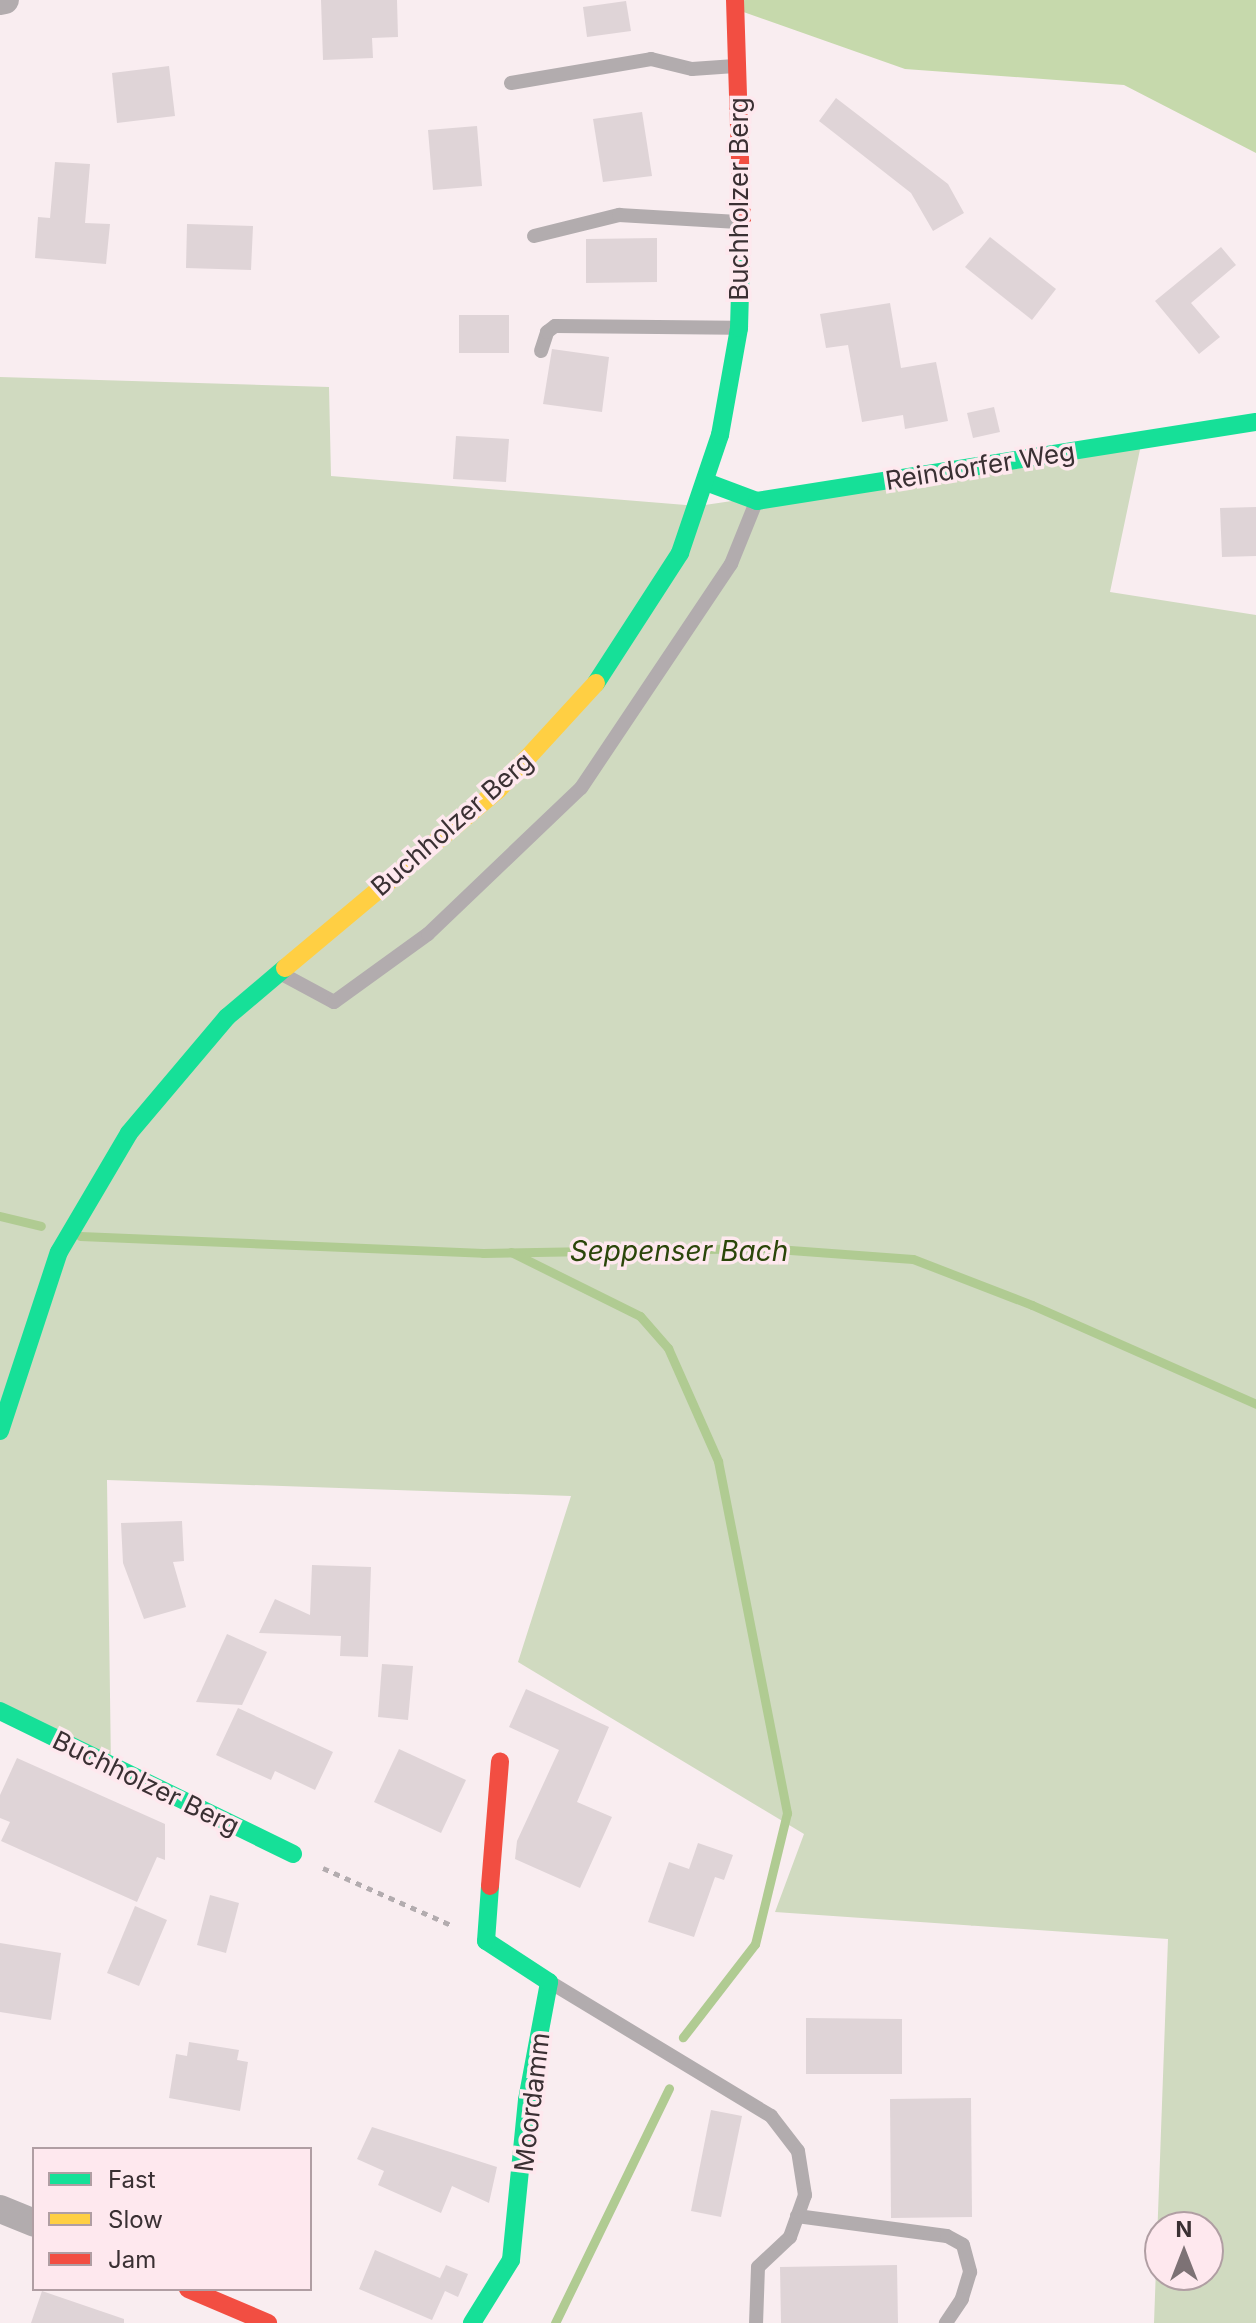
<!DOCTYPE html>
<style>
body{margin:0}
#map{position:relative;width:1256px;height:2323px;overflow:hidden;background:#f9edf0;font-family:Inter,sans-serif}
div>[style]{position:absolute}
.green>*{inset:0;background:#d0dac0}
.forest>*{inset:0;background:#c6d9ac}
.stream>*{height:9px;margin:-4.5px;padding:0 4.5px;transform-origin:4.5px;border-radius:4.5px;background:#b0cb92}
.building>*{inset:0;background:#dfd4d7}
.path>*{height:5px;margin-top:-2.5px;transform-origin:0;background:repeating-linear-gradient(90deg,#b3acaf 0 6px,transparent 0 12px)}
.lane>*{height:14px;margin:-7px;padding:0 7px;transform-origin:7px;border-radius:7px;background:#b2acae}
.street>*{height:28px;margin:-14px;padding:0 14px;transform-origin:14px;border-radius:14px;background:#b2acae}
.fast>*{height:18px;margin:-9px;padding:0 9px;transform-origin:9px;border-radius:9px;background:#16e098}
.slow>*{height:18px;margin:-9px;padding:0 9px;transform-origin:9px;border-radius:9px;background:#ffcf43}
.jam>*{height:18px;margin:-9px;padding:0 9px;transform-origin:9px;border-radius:9px;background:#f24e42}
span{translate:-50% -50%;white-space:nowrap;text-align:center;line-height:1.15;-webkit-text-stroke:7px #fee8ee;paint-order:stroke}
.street-label{font-size:26px;color:#3a3033}
.water-label{font-size:28px;color:#2b460a;font-style:italic}
.legend{position:absolute;left:32px;top:2147px;width:280px;height:144px;box-sizing:border-box;background:#fee8ee;border:2px solid #b09ea3;margin:0;padding:10px 14px;list-style:none;font-size:24px;color:#3a3033}
.legend li{display:flex;align-items:center;gap:16px;height:40px}
.legend b{width:40px;border:2px solid #b09ea3}
.north{position:absolute;left:1144px;top:2211px;width:80px;height:80px;box-sizing:border-box;background:#fee8ee;border:2px solid #b09ea3;border-radius:50%;rotate:0deg;font-size:22px;font-weight:700;line-height:32px;text-align:center;color:#3a3033}
.north::after{content:'';display:block;margin:auto;width:28px;height:36px;background:#7d7275;clip-path:polygon(50% 0,100% 100%,50% 72%,0 100%)}
</style>
<div id="map">
<div class="green">
<div style="clip-path:polygon(evenodd,0 377px,329px 387px,331px 476px,698px 506px,1142px 440px,1110px 592px,1256px 615px,1256px 2323px,1154px 2323px,1168px 1939px,775px 1912px,804px 1834px,518px 1662px,571px 1496px,107px 1480px,111px 1766px,0 1711px,0 377px,1160px 2227px,1208px 2227px,1208px 2275px,1160px 2275px,1160px 2227px)"></div>
</div>
<div class="forest">
<div style="clip-path:polygon(735px 0,1256px 0,1256px 153px,1124px 85px,905px 69px,735px 9px)"></div>
</div>
<div class="stream">
<div style="left:0;top:1216px;width:42px;rotate:13.7deg"></div>
<div style="left:80px;top:1236px;width:403px;rotate:2.4deg"></div>
<div style="left:483px;top:1253px;width:280px;rotate:-1deg"></div>
<div style="left:763px;top:1248px;width:150px;rotate:4.2deg"></div>
<div style="left:913px;top:1259px;width:128px;rotate:21.1deg"></div>
<div style="left:1032px;top:1305px;width:245px;rotate:23.8deg"></div>
<div style="left:511px;top:1252px;width:144px;rotate:26.4deg"></div>
<div style="left:640px;top:1316px;width:43px;rotate:48.8deg"></div>
<div style="left:668px;top:1348px;width:124px;rotate:66.1deg"></div>
<div style="left:718px;top:1461px;width:359px;rotate:78.9deg"></div>
<div style="left:787px;top:1813px;width:135px;rotate:103.7deg"></div>
<div style="left:755px;top:1944px;width:118px;rotate:127.7deg"></div>
<div style="left:555px;top:2323px;width:261px;rotate:-64.1deg"></div>
</div>
<div class="building">
<div style="clip-path:polygon(321px 0,397px 0,398px 37px,372px 38px,373px 58px,323px 60px)"></div>
<div style="clip-path:polygon(626px 1px,631px 31px,587px 37px,583px 7px)"></div>
<div style="clip-path:polygon(169px 66px,175px 116px,117px 123px,112px 73px)"></div>
<div style="clip-path:polygon(836px 98px,948px 184px,964px 213px,933px 231px,911px 193px,819px 121px)"></div>
<div style="clip-path:polygon(642px 112px,652px 176px,603px 182px,593px 119px)"></div>
<div style="clip-path:polygon(477px 126px,482px 186px,433px 190px,428px 130px)"></div>
<div style="clip-path:polygon(55px 162px,90px 164px,85px 223px,110px 224px,106px 264px,35px 258px,38px 217px,50px 218px)"></div>
<div style="clip-path:polygon(187px 224px,253px 226px,251px 270px,186px 268px)"></div>
<div style="clip-path:polygon(990px 237px,1056px 289px,1032px 320px,965px 267px)"></div>
<div style="clip-path:polygon(657px 238px,657px 282px,586px 283px,586px 239px)"></div>
<div style="clip-path:polygon(1221px 247px,1236px 265px,1191px 303px,1220px 337px,1199px 354px,1155px 301px)"></div>
<div style="clip-path:polygon(890px 303px,901px 368px,936px 362px,948px 421px,905px 429px,903px 415px,862px 422px,848px 345px,826px 348px,820px 314px)"></div>
<div style="clip-path:polygon(459px 315px,509px 315px,509px 353px,459px 353px)"></div>
<div style="clip-path:polygon(552px 349px,609px 357px,602px 412px,543px 404px)"></div>
<div style="clip-path:polygon(994px 407px,1000px 432px,973px 438px,967px 413px)"></div>
<div style="clip-path:polygon(456px 436px,509px 439px,506px 482px,453px 479px)"></div>
<div style="clip-path:polygon(1256px 507px,1256px 556px,1222px 557px,1220px 508px)"></div>
<div style="clip-path:polygon(182px 1521px,184px 1561px,173px 1562px,186px 1607px,144px 1619px,123px 1563px,121px 1523px)"></div>
<div style="clip-path:polygon(312px 1565px,371px 1567px,368px 1657px,340px 1656px,341px 1636px,259px 1633px,275px 1599px,310px 1615px)"></div>
<div style="clip-path:polygon(227px 1634px,267px 1652px,242px 1705px,196px 1702px)"></div>
<div style="clip-path:polygon(382px 1664px,413px 1666px,408px 1720px,378px 1717px)"></div>
<div style="clip-path:polygon(526px 1689px,609px 1727px,577px 1802px,612px 1817px,580px 1888px,515px 1859px,517px 1841px,559px 1750px,509px 1727px)"></div>
<div style="clip-path:polygon(238px 1708px,333px 1752px,315px 1790px,275px 1771px,271px 1780px,216px 1755px)"></div>
<div style="clip-path:polygon(399px 1749px,466px 1780px,441px 1833px,374px 1802px)"></div>
<div style="clip-path:polygon(17px 1758px,165px 1824px,165px 1860px,157px 1857px,137px 1902px,1px 1841px,10px 1822px,0 1818px,0 1795px)"></div>
<div style="clip-path:polygon(698px 1843px,733px 1855px,724px 1880px,715px 1877px,694px 1937px,648px 1922px,669px 1862px,689px 1869px)"></div>
<div style="clip-path:polygon(210px 1895px,239px 1903px,226px 1953px,197px 1945px)"></div>
<div style="clip-path:polygon(135px 1906px,167px 1920px,139px 1986px,107px 1973px)"></div>
<div style="clip-path:polygon(0 1943px,61px 1953px,51px 2020px,0 2012px)"></div>
<div style="clip-path:polygon(806px 2018px,902px 2019px,902px 2074px,806px 2074px)"></div>
<div style="clip-path:polygon(189px 2042px,239px 2050px,237px 2060px,248px 2062px,240px 2111px,169px 2098px,176px 2054px,187px 2056px)"></div>
<div style="clip-path:polygon(971px 2098px,972px 2217px,891px 2218px,890px 2099px)"></div>
<div style="clip-path:polygon(711px 2110px,742px 2116px,721px 2217px,691px 2211px)"></div>
<div style="clip-path:polygon(372px 2127px,497px 2167px,489px 2203px,452px 2186px,441px 2213px,378px 2185px,384px 2171px,357px 2159px)"></div>
<div style="clip-path:polygon(375px 2250px,440px 2278px,446px 2265px,468px 2274px,458px 2297px,445px 2291px,432px 2320px,359px 2289px)"></div>
<div style="clip-path:polygon(897px 2265px,898px 2323px,781px 2323px,780px 2267px)"></div>
<div style="clip-path:polygon(42px 2291px,124px 2319px,124px 2323px,31px 2323px)"></div>
</div>
<div class="path">
<div style="left:323px;top:1868px;width:142px;rotate:24deg"></div>
</div>
<div class="lane">
<div style="left:511px;top:83px;width:142px;rotate:-9.7deg"></div>
<div style="left:651px;top:59px;width:42px;rotate:13.7deg"></div>
<div style="left:692px;top:69px;width:43px;rotate:-4deg"></div>
<div style="left:534px;top:236px;width:88px;rotate:-13.9deg"></div>
<div style="left:619px;top:215px;width:119px;rotate:3.4deg"></div>
<div style="left:541px;top:351px;width:20px;rotate:-72deg"></div>
<div style="left:547px;top:332px;width:10px;rotate:-37deg"></div>
<div style="left:555px;top:326px;width:179px;rotate:0.6deg"></div>
<div style="left:282px;top:974px;width:59px;rotate:28.3deg"></div>
<div style="left:334px;top:1002px;width:116px;rotate:-35.9deg"></div>
<div style="left:428px;top:934px;width:211px;rotate:-43.7deg"></div>
<div style="left:581px;top:788px;width:270px;rotate:-56.2deg"></div>
<div style="left:731px;top:564px;width:67px;rotate:-68deg"></div>
<div style="left:553px;top:1984px;width:255px;rotate:31.2deg"></div>
<div style="left:771px;top:2116px;width:44px;rotate:52.4deg"></div>
<div style="left:798px;top:2151px;width:45px;rotate:81deg"></div>
<div style="left:805px;top:2195px;width:45px;rotate:109.7deg"></div>
<div style="left:790px;top:2237px;width:44px;rotate:136.8deg"></div>
<div style="left:758px;top:2267px;width:56px;rotate:92deg"></div>
<div style="left:797px;top:2216px;width:151px;rotate:7.6deg"></div>
<div style="left:947px;top:2236px;width:18px;rotate:29deg"></div>
<div style="left:963px;top:2245px;width:28px;rotate:75deg"></div>
<div style="left:970px;top:2272px;width:28px;rotate:107deg"></div>
<div style="left:962px;top:2299px;width:29px;rotate:124deg"></div>
</div>
<div class="street">
<div style="left:0;top:1px;width:5px;rotate:-11deg"></div>
<div style="left:0;top:2209px;width:37px;rotate:22deg"></div>
</div>
<div class="fast">
<div style="left:706px;top:482px;width:54px;rotate:20.4deg"></div>
<div style="left:757px;top:501px;width:505px;rotate:-9deg"></div>
<div style="left:596px;top:683px;width:155px;rotate:-57.1deg"></div>
<div style="left:680px;top:553px;width:125px;rotate:-71.3deg"></div>
<div style="left:720px;top:435px;width:109px;rotate:-79.9deg"></div>
<div style="left:739px;top:328px;width:106px;rotate:-88.4deg"></div>
<div style="left:0;top:1431px;width:188px;rotate:-71.8deg"></div>
<div style="left:59px;top:1252px;width:138px;rotate:-59.5deg"></div>
<div style="left:129px;top:1133px;width:152px;rotate:-49.8deg"></div>
<div style="left:227px;top:1017px;width:76px;rotate:-40.2deg"></div>
<div style="left:0;top:1711px;width:326px;rotate:26deg"></div>
<div style="left:472px;top:2323px;width:74px;rotate:-58.2deg"></div>
<div style="left:511px;top:2260px;width:161px;rotate:-84.3deg"></div>
<div style="left:527px;top:2100px;width:120px;rotate:-79.4deg"></div>
<div style="left:549px;top:1982px;width:75px;rotate:-146.9deg"></div>
<div style="left:486px;top:1941px;width:55px;rotate:-85.8deg"></div>
</div>
<div class="slow">
<div style="left:285px;top:968px;width:278px;rotate:-39.9deg"></div>
<div style="left:498px;top:790px;width:145px;rotate:-47.5deg"></div>
</div>
<div class="jam">
<div style="left:735px;top:0;width:222px;rotate:88.2deg"></div>
<div style="left:490px;top:1886px;width:125px;rotate:-85.4deg"></div>
<div style="left:188px;top:2289px;width:87px;rotate:23deg"></div>
</div>
<div class="street-label">
<span style="left:739px;top:199px;rotate:-90deg">Buchholzer Berg</span>
<span style="left:980px;top:466px;rotate:-9deg">Reindorfer Weg</span>
<span style="left:452px;top:824px;rotate:-41deg">Buchholzer Berg</span>
<span style="left:146px;top:1783px;rotate:26deg">Buchholzer Berg</span>
<span style="left:532px;top:2102px;rotate:-83deg">Moordamm</span>
</div>
<div class="water-label">
<span style="left:679px;top:1251px">Seppenser Bach</span>
</div>
<ul class="legend">
<li><b style="height:10px;background:#16e098"></b>Fast</li>
<li><b style="height:10px;background:#ffcf43"></b>Slow</li>
<li><b style="height:10px;background:#f24e42"></b>Jam</li>
</ul>
<div class="north">N</div>
</div>
